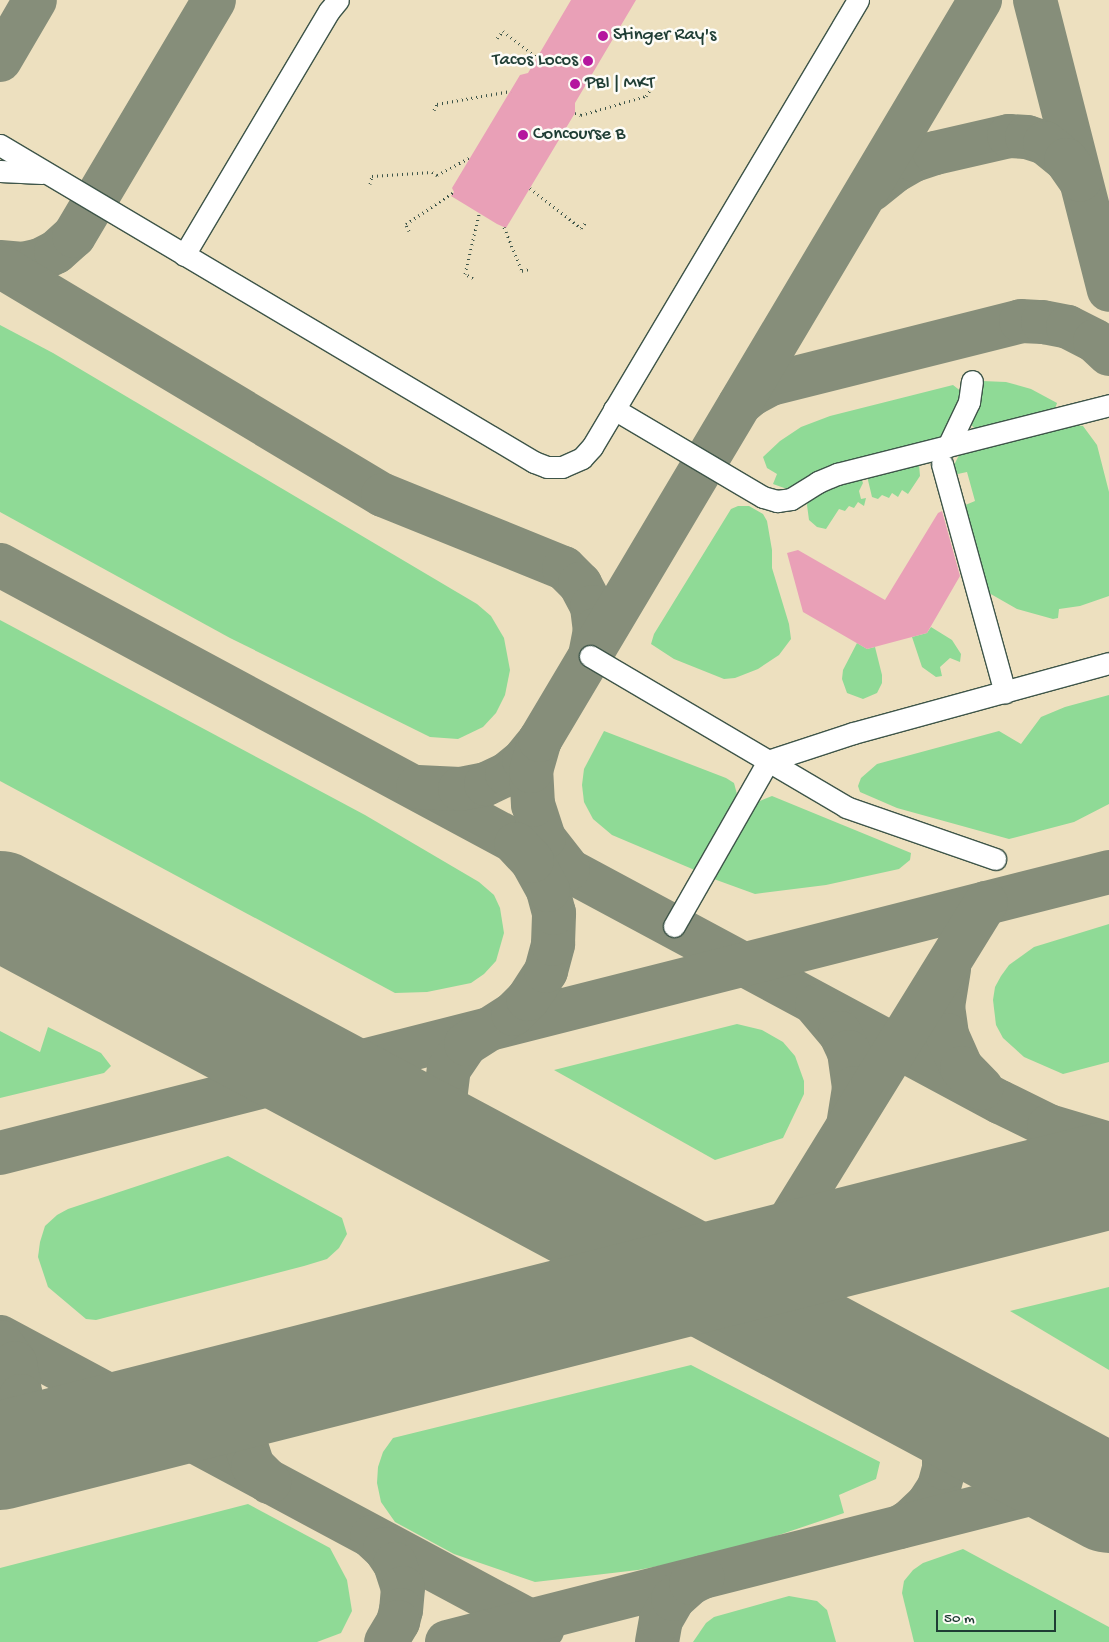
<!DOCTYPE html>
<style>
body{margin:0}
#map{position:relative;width:1109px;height:1642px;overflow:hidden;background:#ede0bf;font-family:"Gochi Hand",sans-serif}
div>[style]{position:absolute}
.green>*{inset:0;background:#8fda96}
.taxiway>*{height:44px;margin:-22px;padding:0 22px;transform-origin:22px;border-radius:22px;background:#868e7a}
.runway>*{height:108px;margin:-54px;padding:0 54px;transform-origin:54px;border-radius:54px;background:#868e7a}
.building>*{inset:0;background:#e9a0b7}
.path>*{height:3px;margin-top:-1.5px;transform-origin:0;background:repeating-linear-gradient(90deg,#3e5549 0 1px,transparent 0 5px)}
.roads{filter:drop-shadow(1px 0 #3e5549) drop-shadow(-1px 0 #3e5549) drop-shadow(0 1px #3e5549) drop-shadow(0 -1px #3e5549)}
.minor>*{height:21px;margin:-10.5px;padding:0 10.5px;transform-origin:10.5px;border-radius:10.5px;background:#fff}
.dots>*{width:14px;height:14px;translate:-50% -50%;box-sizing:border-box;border:2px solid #fdfcf7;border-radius:50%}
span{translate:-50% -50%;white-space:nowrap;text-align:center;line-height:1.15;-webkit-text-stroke:5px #fdfcf7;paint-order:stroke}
.poi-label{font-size:19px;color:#1f3d34}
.left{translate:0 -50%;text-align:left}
.right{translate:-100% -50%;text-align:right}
.scale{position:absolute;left:936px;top:1610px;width:120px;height:22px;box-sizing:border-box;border:2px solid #1f3d34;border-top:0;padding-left:6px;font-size:15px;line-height:18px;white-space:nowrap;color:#1f3d34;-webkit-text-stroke:4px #fdfcf7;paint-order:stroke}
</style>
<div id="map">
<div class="green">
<div style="clip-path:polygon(0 325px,53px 353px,477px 604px,491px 616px,504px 638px,510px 670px,505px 695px,496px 713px,483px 727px,458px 739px,430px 737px,230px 638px,0 512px)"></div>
<div style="clip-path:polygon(982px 381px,1006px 382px,1031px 389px,1057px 403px,1056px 406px,1054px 409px,980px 429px,974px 428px,969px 422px)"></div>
<div style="clip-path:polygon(953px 385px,962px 392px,962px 402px,941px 436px,930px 443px,787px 489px,773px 484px,777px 474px,767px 468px,763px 457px,780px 441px,801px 427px,830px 416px)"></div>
<div style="clip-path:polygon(1070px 424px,1083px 426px,1097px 445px,1109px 492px,1109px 596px,1080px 606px,1059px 609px,1058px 618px,1053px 619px,1017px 609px,982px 589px,963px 506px,975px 501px,967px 472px,953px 475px,952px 469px,959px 455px,965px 451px)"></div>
<div style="clip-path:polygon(919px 464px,920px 476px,908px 494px,902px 490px,898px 497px,892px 493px,889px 498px,882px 495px,878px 499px,872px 497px,867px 476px,861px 478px,863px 483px,859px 491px,861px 499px,866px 498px,864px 506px,858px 502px,854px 508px,849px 506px,845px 511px,839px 509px,826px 529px,817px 527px,809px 520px,807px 505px,809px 498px,831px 485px)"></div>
<div style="clip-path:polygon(738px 506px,749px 506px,763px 514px,767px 521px,772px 550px,772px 568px,789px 624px,791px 639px,779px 655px,758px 669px,735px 678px,724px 679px,674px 659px,651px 644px,654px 634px,731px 509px)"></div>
<div style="clip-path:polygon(0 620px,365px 815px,479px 882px,494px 895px,500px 908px,504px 933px,496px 961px,484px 974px,471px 983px,427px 992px,395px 993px,0 781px)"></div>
<div style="clip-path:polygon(931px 627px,952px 640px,961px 654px,960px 662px,950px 658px,940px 667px,942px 676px,936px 677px,922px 667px,912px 637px,927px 633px)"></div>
<div style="clip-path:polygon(857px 643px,867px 649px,875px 647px,882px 675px,882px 683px,877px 693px,863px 699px,847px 693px,842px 679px,843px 670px)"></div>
<div style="clip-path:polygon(1109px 695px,1109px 804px,1074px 822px,1009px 839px,897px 808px,860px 792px,858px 786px,861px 778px,877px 764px,999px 731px,1021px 744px,1041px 717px,1065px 707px)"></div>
<div style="clip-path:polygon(604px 731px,726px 778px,734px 783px,738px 798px,697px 871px,612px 835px,593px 819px,584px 802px,582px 785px,584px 769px)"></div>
<div style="clip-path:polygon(772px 796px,911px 853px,910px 860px,899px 869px,826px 885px,755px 894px,711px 878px,755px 803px)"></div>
<div style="clip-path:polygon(1109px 924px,1109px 1062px,1063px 1074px,1024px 1057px,1003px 1038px,996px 1025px,993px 1000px,995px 987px,1001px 976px,1009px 965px,1034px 947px)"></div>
<div style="clip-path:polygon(737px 1024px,762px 1030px,783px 1042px,795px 1056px,804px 1081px,804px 1094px,783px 1138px,715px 1160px,554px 1070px)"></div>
<div style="clip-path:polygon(48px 1027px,101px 1053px,111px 1066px,104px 1073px,0 1098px,0 1031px,40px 1052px)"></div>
<div style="clip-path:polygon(228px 1156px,342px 1218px,347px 1234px,339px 1248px,327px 1259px,304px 1266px,96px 1320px,86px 1319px,48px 1287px,38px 1257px,40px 1242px,45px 1226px,57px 1215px,68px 1209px)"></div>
<div style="clip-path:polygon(1109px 1287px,1109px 1370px,1010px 1311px)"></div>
<div style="clip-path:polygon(691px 1365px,880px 1462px,876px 1479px,839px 1495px,844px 1513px,773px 1537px,684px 1561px,638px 1570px,535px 1582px,454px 1554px,395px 1522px,381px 1502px,377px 1483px,378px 1467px,383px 1452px,393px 1438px)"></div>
<div style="clip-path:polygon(248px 1504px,330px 1548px,347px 1580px,352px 1611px,341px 1633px,317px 1642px,0 1642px,0 1568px)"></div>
<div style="clip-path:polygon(963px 1549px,1109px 1627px,1109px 1642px,914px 1642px,902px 1593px,904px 1581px,913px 1570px,923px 1563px)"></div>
<div style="clip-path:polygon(789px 1596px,817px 1601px,827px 1610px,836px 1642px,693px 1642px,706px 1623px,714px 1617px)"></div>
</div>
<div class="taxiway">
<div style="left:1035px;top:0;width:299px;rotate:75.7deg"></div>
<div style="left:0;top:60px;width:69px;rotate:-59.7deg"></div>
<div style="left:871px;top:190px;width:28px;rotate:-39deg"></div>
<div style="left:893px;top:172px;width:24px;rotate:-30deg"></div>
<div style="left:914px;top:160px;width:22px;rotate:-18deg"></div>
<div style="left:935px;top:153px;width:76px;rotate:-12.9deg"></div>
<div style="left:1009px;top:136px;width:18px;rotate:3deg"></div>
<div style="left:1027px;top:137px;width:19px;rotate:18deg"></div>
<div style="left:1045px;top:143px;width:27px;rotate:39deg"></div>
<div style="left:1066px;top:160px;width:24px;rotate:55deg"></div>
<div style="left:0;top:262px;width:23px;rotate:5deg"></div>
<div style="left:23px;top:264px;width:17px;rotate:-13deg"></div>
<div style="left:40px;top:260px;width:18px;rotate:-27deg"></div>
<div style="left:56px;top:252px;width:24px;rotate:-42deg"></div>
<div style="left:74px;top:236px;width:274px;rotate:-59.3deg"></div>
<div style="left:0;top:266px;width:446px;rotate:30.9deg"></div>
<div style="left:383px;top:495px;width:195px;rotate:22deg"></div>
<div style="left:564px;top:568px;width:23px;rotate:45deg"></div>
<div style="left:580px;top:584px;width:26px;rotate:62deg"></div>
<div style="left:592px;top:607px;width:23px;rotate:83deg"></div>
<div style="left:595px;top:630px;width:26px;rotate:101deg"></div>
<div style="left:740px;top:404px;width:16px;rotate:-40deg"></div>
<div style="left:752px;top:394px;width:21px;rotate:-28deg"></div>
<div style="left:771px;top:384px;width:258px;rotate:-14.1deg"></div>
<div style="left:1021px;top:321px;width:22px;rotate:3deg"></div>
<div style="left:1043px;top:322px;width:25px;rotate:11deg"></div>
<div style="left:1068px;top:327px;width:30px;rotate:27deg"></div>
<div style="left:1095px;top:341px;width:19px;rotate:43deg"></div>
<div style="left:0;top:565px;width:1135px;rotate:28.24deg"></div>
<div style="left:1000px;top:1102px;width:55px;rotate:26.1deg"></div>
<div style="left:1049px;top:1126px;width:63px;rotate:16.7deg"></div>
<div style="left:418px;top:787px;width:42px;rotate:2.7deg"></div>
<div style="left:460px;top:789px;width:26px;rotate:-11deg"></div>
<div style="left:486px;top:784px;width:23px;rotate:-25deg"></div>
<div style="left:507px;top:774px;width:22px;rotate:-39deg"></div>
<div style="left:524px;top:760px;width:26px;rotate:-51deg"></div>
<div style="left:568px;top:869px;width:39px;rotate:-128deg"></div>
<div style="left:544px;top:838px;width:35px;rotate:-108deg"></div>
<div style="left:533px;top:805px;width:34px;rotate:-93deg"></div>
<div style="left:531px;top:771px;width:32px;rotate:-74deg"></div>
<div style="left:540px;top:740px;width:861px;rotate:-59.26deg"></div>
<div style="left:949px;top:969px;width:37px;rotate:99deg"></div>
<div style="left:943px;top:1006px;width:29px;rotate:82deg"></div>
<div style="left:947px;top:1035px;width:36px;rotate:66deg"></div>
<div style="left:962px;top:1068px;width:28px;rotate:46deg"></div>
<div style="left:817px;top:1006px;width:35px;rotate:50deg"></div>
<div style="left:840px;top:1033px;width:21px;rotate:65deg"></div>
<div style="left:849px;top:1052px;width:36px;rotate:82deg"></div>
<div style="left:854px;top:1088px;width:37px;rotate:99deg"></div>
<div style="left:0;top:1153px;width:1144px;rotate:-14.22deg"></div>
<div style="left:479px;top:1162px;width:24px;rotate:-142deg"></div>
<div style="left:460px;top:1147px;width:22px;rotate:-122deg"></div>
<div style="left:448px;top:1128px;width:20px;rotate:-101deg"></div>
<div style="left:444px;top:1108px;width:39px;rotate:-83deg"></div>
<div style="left:449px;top:1069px;width:30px;rotate:-56deg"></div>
<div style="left:466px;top:1044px;width:56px;rotate:-32.6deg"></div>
<div style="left:513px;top:1014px;width:21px;rotate:-45deg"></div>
<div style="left:528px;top:999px;width:33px;rotate:-57deg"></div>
<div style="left:546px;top:971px;width:28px;rotate:-75deg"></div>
<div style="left:553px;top:944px;width:31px;rotate:-88deg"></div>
<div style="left:554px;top:913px;width:24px;rotate:-105deg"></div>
<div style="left:548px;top:890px;width:33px;rotate:-119deg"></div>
<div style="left:532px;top:861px;width:23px;rotate:-133deg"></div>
<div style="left:698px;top:1279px;width:57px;rotate:-21.6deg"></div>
<div style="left:751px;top:1258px;width:45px;rotate:-41.4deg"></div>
<div style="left:785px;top:1228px;width:382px;rotate:-58.3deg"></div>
<div style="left:0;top:1337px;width:616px;rotate:28.19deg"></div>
<div style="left:0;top:1342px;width:26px;rotate:54deg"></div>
<div style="left:15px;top:1363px;width:34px;rotate:80deg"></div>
<div style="left:21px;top:1396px;width:23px;rotate:103deg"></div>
<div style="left:16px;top:1418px;width:30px;rotate:123deg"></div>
<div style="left:268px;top:1388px;width:25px;rotate:132deg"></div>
<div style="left:251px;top:1407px;width:22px;rotate:108deg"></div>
<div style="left:244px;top:1428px;width:11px;rotate:90deg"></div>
<div style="left:244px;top:1439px;width:28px;rotate:72deg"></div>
<div style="left:253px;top:1466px;width:23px;rotate:45deg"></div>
<div style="left:127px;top:1397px;width:37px;rotate:8deg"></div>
<div style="left:164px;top:1402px;width:44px;rotate:1.3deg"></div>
<div style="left:900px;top:1527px;width:12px;rotate:-31deg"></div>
<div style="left:910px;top:1521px;width:25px;rotate:-43deg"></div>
<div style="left:928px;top:1504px;width:20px;rotate:-57deg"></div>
<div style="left:939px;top:1487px;width:20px;rotate:-75deg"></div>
<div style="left:944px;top:1468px;width:24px;rotate:-90deg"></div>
<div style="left:944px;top:1444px;width:12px;rotate:-110deg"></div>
<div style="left:940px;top:1433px;width:27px;rotate:-118deg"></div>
<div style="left:927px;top:1409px;width:21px;rotate:-133deg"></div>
<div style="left:372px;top:1537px;width:18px;rotate:43deg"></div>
<div style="left:385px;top:1549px;width:18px;rotate:56deg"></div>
<div style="left:395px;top:1564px;width:25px;rotate:72deg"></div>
<div style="left:403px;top:1588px;width:22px;rotate:95deg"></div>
<div style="left:401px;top:1610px;width:12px;rotate:104deg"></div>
<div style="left:398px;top:1622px;width:23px;rotate:121deg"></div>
<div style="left:447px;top:1642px;width:683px;rotate:-14.24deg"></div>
<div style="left:657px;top:1642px;width:22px;rotate:-80deg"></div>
<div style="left:661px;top:1620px;width:24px;rotate:-60deg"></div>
<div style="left:673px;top:1599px;width:24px;rotate:-42deg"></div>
<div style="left:691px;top:1583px;width:13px;rotate:-27deg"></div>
</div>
<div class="runway">
<div style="left:0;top:905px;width:1258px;rotate:28.17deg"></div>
<div style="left:0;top:1456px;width:1144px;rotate:-14.22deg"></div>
</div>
<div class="building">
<div style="clip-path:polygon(571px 0,636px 0,575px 103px,575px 113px,506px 228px,497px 224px,451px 196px,454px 192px,452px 188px,520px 75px,528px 73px)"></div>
<div style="clip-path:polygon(942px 511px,960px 576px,927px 633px,867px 649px,803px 612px,787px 553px,798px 550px,885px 600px,938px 513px)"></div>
</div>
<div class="path">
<div style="left:497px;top:38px;width:9px;rotate:-49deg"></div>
<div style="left:503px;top:31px;width:43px;rotate:37.4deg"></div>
<div style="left:434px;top:110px;width:7px;rotate:-63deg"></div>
<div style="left:437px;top:104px;width:75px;rotate:-10deg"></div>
<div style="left:575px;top:113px;width:6px;rotate:18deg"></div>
<div style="left:581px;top:115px;width:68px;rotate:-16.3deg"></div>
<div style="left:646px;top:96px;width:7px;rotate:-56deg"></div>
<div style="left:370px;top:184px;width:8px;rotate:-76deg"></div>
<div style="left:372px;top:176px;width:60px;rotate:-3.8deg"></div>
<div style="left:432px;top:172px;width:6px;rotate:31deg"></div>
<div style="left:437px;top:175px;width:38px;rotate:-28deg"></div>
<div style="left:530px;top:188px;width:65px;rotate:38.1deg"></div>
<div style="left:581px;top:228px;width:8px;rotate:-50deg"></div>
<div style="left:504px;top:227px;width:48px;rotate:67.8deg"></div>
<div style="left:522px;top:271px;width:7px;rotate:-16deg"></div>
<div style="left:409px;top:231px;width:8px;rotate:-113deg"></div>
<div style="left:406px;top:224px;width:58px;rotate:-33.7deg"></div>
<div style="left:473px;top:278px;width:9px;rotate:-153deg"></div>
<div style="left:465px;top:274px;width:62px;rotate:-76.9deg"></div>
</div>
<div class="roads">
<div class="minor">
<div style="left:0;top:145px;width:621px;rotate:30.69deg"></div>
<div style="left:534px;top:462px;width:14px;rotate:21deg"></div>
<div style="left:547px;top:467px;width:15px"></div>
<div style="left:562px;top:467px;width:22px;rotate:-24deg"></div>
<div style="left:582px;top:458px;width:15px;rotate:-48deg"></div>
<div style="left:592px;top:447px;width:520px;rotate:-59.24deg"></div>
<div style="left:0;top:171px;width:42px;rotate:2.7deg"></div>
<div style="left:184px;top:255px;width:284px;rotate:-59.3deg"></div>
<div style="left:329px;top:11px;width:14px;rotate:-51deg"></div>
<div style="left:614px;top:409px;width:173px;rotate:30.6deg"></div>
<div style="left:763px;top:497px;width:15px;rotate:16deg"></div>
<div style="left:777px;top:501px;width:14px;rotate:-8deg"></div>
<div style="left:791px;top:499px;width:32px;rotate:-32deg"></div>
<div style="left:818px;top:482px;width:21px;rotate:-23deg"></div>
<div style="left:837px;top:474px;width:281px;rotate:-14.2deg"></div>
<div style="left:948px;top:446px;width:49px;rotate:-64.5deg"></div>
<div style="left:969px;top:402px;width:21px;rotate:-82deg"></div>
<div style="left:942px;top:464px;width:237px;rotate:74.6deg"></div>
<div style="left:590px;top:656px;width:297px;rotate:30.5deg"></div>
<div style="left:846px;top:807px;width:158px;rotate:19.2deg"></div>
<div style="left:674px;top:926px;width:190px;rotate:-60.3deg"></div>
<div style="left:768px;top:761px;width:89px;rotate:-18.2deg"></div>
<div style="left:853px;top:733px;width:265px;rotate:-15.3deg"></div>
</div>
</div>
<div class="dots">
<div style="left:603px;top:36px;background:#b5179e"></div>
<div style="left:588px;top:61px;background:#b5179e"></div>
<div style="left:575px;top:84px;background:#b5179e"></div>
<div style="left:523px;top:135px;background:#b5179e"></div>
</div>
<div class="poi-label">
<span class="left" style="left:613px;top:36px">Stinger Ray's</span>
<span class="right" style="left:578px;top:61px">Tacos Locos</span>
<span class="left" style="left:585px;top:84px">PBI | MKT</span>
<span class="left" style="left:533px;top:135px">Concourse B</span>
</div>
<div class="scale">50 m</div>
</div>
